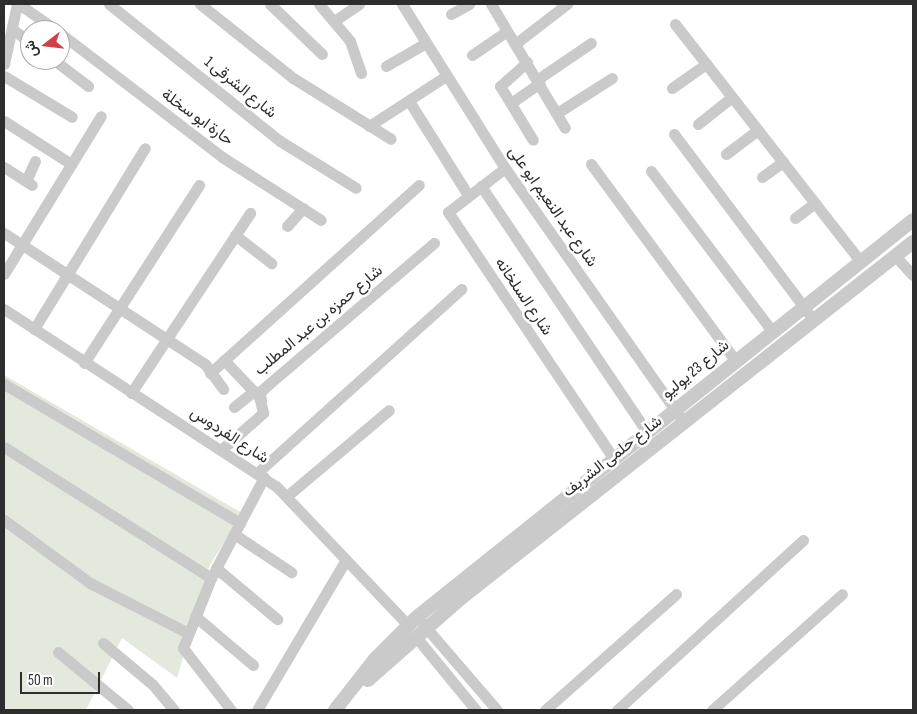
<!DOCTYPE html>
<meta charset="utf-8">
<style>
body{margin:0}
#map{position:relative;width:917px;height:714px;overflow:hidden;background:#fff;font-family:"Sofia Sans Condensed",Vazirmatn,sans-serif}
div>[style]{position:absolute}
.green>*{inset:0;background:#e3e9dc}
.minor>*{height:11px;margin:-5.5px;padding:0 5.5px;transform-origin:5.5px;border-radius:5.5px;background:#cacaca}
.tertiary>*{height:14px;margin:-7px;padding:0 7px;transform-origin:7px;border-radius:7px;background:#cacaca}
span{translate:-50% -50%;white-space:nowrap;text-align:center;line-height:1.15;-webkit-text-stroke:5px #fff;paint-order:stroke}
.street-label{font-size:16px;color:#2d2d2d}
.frame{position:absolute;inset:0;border:5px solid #2d2d2d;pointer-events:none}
.north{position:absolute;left:20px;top:20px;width:50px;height:50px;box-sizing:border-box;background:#fff;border:1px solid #ababab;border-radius:50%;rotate:254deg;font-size:14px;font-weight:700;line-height:20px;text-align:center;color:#2d2d2d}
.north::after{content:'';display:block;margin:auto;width:18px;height:22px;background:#d24145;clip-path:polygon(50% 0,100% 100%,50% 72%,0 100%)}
.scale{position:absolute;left:20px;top:672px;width:80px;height:22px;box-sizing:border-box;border:2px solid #2d2d2d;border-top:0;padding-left:6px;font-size:15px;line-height:18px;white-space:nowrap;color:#2d2d2d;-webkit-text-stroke:4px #fff;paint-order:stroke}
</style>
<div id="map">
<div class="green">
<div style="clip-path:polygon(4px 375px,242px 513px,209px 567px,177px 678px,122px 638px,86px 710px,4px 710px)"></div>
</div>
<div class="minor">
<div style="left:19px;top:4px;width:45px;rotate:35.1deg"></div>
<div style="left:109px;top:4px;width:219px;rotate:38.7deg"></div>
<div style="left:280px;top:141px;width:89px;rotate:31.7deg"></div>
<div style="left:200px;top:4px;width:119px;rotate:38.5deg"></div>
<div style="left:293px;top:78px;width:115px;rotate:31.9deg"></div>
<div style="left:270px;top:4px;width:72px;rotate:43.9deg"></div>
<div style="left:319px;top:4px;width:48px;rotate:50deg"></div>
<div style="left:350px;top:41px;width:34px;rotate:71deg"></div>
<div style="left:402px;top:4px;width:194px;rotate:57.9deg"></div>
<div style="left:505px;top:168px;width:312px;rotate:54.9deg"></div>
<div style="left:491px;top:4px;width:144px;rotate:59.2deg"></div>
<div style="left:451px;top:14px;width:21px;rotate:-29deg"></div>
<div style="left:334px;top:21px;width:30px;rotate:-34deg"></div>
<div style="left:675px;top:24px;width:302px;rotate:52deg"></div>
<div style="left:12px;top:29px;width:22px;rotate:36deg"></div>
<div style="left:60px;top:33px;width:204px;rotate:37.4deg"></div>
<div style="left:222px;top:157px;width:117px;rotate:32.5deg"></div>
<div style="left:515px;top:44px;width:66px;rotate:-37.6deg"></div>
<div style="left:472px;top:55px;width:42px;rotate:-34.4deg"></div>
<div style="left:54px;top:60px;width:43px;rotate:37.4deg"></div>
<div style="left:527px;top:62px;width:36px;rotate:138deg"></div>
<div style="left:500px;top:86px;width:63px;rotate:58.6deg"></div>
<div style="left:4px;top:64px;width:61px;rotate:-77.8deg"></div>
<div style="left:386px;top:66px;width:46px;rotate:-29.9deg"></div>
<div style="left:4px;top:76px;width:79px;rotate:31.1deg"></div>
<div style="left:538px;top:79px;width:64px;rotate:-34.2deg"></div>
<div style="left:672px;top:88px;width:42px;rotate:-35.2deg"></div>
<div style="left:409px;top:101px;width:111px;rotate:57.9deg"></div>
<div style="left:511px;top:103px;width:35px;rotate:-35deg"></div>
<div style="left:557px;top:113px;width:65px;rotate:-32.5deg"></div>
<div style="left:4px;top:121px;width:80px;rotate:32.7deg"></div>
<div style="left:698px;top:124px;width:43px;rotate:-38.5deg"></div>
<div style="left:369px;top:126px;width:92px;rotate:-33deg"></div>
<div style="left:674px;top:134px;width:230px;rotate:53.1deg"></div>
<div style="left:726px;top:154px;width:40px;rotate:-37deg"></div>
<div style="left:591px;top:164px;width:243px;rotate:53.7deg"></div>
<div style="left:4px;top:167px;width:33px;rotate:33deg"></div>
<div style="left:505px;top:168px;width:72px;rotate:142.3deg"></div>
<div style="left:448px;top:212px;width:296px;rotate:56.1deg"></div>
<div style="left:651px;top:171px;width:201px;rotate:52.9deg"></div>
<div style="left:762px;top:177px;width:26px;rotate:-36deg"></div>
<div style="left:26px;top:181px;width:22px;rotate:-66deg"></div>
<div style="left:481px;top:186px;width:297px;rotate:56deg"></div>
<div style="left:795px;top:218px;width:25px;rotate:-37deg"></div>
<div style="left:287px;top:226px;width:24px;rotate:-48deg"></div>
<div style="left:4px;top:233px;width:240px;rotate:33.1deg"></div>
<div style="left:205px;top:364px;width:31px;rotate:54deg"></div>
<div style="left:235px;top:235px;width:46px;rotate:37.9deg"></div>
<div style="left:895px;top:256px;width:26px;rotate:47deg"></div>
<div style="left:4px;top:274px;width:185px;rotate:-58.5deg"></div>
<div style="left:4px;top:309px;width:325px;rotate:33.1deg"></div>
<div style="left:276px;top:486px;width:192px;rotate:46.5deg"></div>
<div style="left:34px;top:329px;width:212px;rotate:-58.5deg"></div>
<div style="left:224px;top:360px;width:54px;rotate:46.5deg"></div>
<div style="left:84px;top:363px;width:212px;rotate:-57.1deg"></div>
<div style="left:210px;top:373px;width:281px;rotate:-42deg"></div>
<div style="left:4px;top:384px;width:274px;rotate:30.5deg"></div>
<div style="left:131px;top:393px;width:216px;rotate:-56.5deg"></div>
<div style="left:234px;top:407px;width:26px;rotate:-39deg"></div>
<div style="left:4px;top:447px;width:245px;rotate:32.3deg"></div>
<div style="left:222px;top:449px;width:55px;rotate:-41.3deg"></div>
<div style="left:263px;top:413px;width:18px;rotate:-103deg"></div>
<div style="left:259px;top:395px;width:7px;rotate:-56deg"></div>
<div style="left:263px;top:389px;width:225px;rotate:-40.5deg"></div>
<div style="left:257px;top:473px;width:275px;rotate:-42deg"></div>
<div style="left:287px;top:496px;width:133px;rotate:-40.1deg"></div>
<div style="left:4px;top:520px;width:107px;rotate:36.2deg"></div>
<div style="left:90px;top:583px;width:110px;rotate:27deg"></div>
<div style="left:234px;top:534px;width:69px;rotate:33.7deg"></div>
<div style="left:216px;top:568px;width:80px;rotate:39.9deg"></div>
<div style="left:195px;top:616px;width:76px;rotate:40.2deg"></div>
<div style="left:417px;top:617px;width:123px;rotate:49.3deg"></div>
<div style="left:416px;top:637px;width:94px;rotate:50.6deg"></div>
<div style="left:103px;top:643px;width:65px;rotate:40deg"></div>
<div style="left:153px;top:685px;width:33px;rotate:50deg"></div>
<div style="left:58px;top:652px;width:91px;rotate:39.6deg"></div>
<div style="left:231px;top:710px;width:78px;rotate:-127.7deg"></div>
<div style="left:183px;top:648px;width:75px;rotate:-68.2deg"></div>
<div style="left:211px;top:578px;width:114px;rotate:-62.3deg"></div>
<div style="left:257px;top:710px;width:173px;rotate:-59.4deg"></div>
<div style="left:545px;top:710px;width:175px;rotate:-41.5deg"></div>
<div style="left:617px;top:710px;width:252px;rotate:-42.4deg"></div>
<div style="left:712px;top:710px;width:174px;rotate:-41.7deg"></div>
</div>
<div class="tertiary">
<div style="left:368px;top:680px;width:123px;rotate:-41.4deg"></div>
<div style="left:460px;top:599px;width:577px;rotate:-38.24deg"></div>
<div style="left:335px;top:710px;width:65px;rotate:-51.9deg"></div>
<div style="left:375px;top:659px;width:59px;rotate:-45deg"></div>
<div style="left:417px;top:617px;width:635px;rotate:-38.67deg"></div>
</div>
<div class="street-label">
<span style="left:240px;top:88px;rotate:39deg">شارع الشرقى 1</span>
<span style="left:197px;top:118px;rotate:36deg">حارة ابو سخلة</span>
<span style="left:552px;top:207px;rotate:55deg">شارع عبد النعيم ابو على</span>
<span style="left:523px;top:297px;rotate:56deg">شارع السلخانه</span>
<span style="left:319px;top:321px;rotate:-40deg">شارع حمزه بن عبد المطلب</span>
<span style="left:696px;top:370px;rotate:-40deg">شارع 23 يوليو</span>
<span style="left:229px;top:436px;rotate:33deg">شارع الفردوس</span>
<span style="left:613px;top:457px;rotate:-38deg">شارع حلمى الشريف</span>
</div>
<div class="frame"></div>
<div class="north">ش</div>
<div class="scale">50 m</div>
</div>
